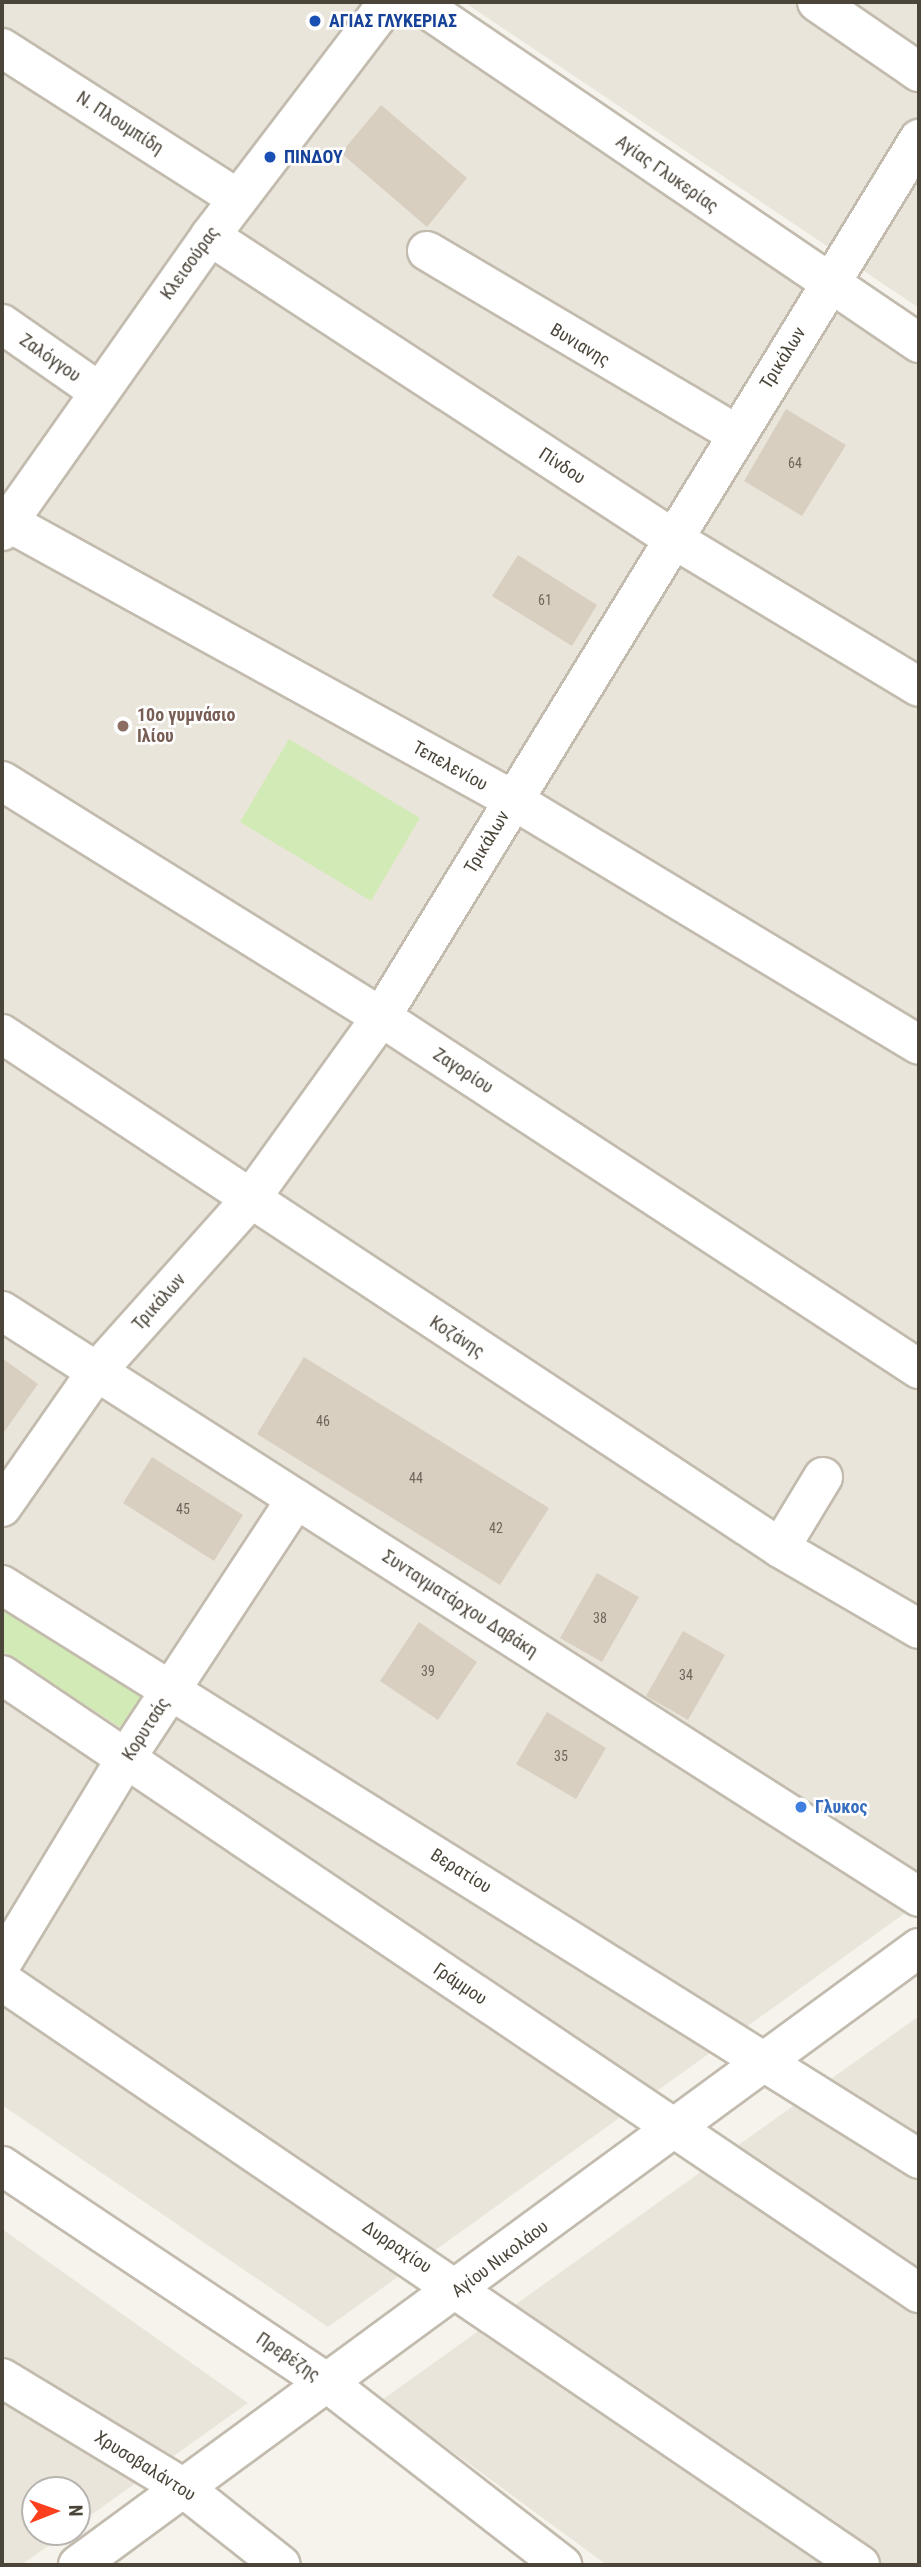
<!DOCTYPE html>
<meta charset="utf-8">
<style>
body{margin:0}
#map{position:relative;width:921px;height:2567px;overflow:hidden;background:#f6f3ec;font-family:"Roboto Condensed",sans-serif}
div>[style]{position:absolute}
.residential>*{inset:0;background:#eae5da}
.green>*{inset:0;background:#d2eab5}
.building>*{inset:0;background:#d8cfc1}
.roads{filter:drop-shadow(2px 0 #c2bbae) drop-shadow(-2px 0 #c2bbae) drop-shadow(0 2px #c2bbae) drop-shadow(0 -2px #c2bbae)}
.minor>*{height:38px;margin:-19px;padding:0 19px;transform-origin:19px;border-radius:19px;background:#fff}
.dots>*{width:19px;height:19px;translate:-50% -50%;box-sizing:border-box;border:4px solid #fff;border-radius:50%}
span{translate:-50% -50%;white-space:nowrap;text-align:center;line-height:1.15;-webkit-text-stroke:5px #fff;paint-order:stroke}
.number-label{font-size:14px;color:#6e675b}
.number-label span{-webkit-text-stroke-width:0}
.transit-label{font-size:18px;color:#164399;font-weight:700}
.left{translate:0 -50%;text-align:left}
.street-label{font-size:18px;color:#4b4439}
.education-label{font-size:18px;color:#785e54;font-weight:700}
.shop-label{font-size:18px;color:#366cbe;font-weight:700}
.frame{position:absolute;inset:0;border:4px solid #4b4439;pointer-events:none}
.north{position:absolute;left:21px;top:2476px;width:70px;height:70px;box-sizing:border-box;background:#fff;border:2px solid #b7b4b0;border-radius:50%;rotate:89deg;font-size:19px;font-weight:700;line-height:28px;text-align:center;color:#4b4439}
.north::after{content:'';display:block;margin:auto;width:24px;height:32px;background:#fc3f1d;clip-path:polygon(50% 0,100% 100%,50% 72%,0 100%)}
</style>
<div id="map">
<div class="residential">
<div style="clip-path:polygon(2px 2px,401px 2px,919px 354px,919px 1903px,328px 2327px,2px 2105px)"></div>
<div style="clip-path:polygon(464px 2px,919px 2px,919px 308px)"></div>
<div style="clip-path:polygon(919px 2016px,919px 2565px,607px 2565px,382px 2400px)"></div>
<div style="clip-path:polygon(2px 2229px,248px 2403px,77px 2525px,77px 2490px,35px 2490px,35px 2532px,68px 2532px,21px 2565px,2px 2565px)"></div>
</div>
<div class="green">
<div style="clip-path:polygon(289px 739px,420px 818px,371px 901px,240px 822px)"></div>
<div style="clip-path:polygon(2px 1598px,144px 1692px,121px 1728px,2px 1651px)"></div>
</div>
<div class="building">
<div style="clip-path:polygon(381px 105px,467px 178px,427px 227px,341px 153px)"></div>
<div style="clip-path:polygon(786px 409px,846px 445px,802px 516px,744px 481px)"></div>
<div style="clip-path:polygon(518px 555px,597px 605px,572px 646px,492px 596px)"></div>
<div style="clip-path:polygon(304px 1357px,549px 1508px,500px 1585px,257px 1434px)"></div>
<div style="clip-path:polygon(2px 1358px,38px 1384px,2px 1435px)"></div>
<div style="clip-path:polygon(152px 1457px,243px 1515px,214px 1561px,123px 1503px)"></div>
<div style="clip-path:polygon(597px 1573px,639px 1597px,602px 1662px,560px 1638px)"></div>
<div style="clip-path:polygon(419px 1622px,477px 1662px,438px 1720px,380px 1681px)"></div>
<div style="clip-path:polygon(683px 1631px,725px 1655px,688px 1720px,646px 1696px)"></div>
<div style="clip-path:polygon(547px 1712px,606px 1748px,576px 1799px,516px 1764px)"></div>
</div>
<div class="roads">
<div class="minor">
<div style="left:417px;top:2px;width:607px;rotate:34.19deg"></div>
<div style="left:817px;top:2px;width:124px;rotate:34.5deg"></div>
<div style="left:2px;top:48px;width:280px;rotate:32.6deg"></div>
<div style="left:210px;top:236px;width:552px;rotate:33.17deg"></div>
<div style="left:672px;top:538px;width:288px;rotate:31.1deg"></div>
<div style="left:427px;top:251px;width:359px;rotate:30.6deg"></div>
<div style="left:2px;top:324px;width:117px;rotate:34.9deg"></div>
<div style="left:8px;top:522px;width:576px;rotate:28.83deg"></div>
<div style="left:513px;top:800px;width:474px;rotate:31.1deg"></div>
<div style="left:2px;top:531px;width:361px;rotate:-54.8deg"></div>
<div style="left:210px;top:236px;width:294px;rotate:-52.7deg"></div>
<div style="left:2px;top:781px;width:446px;rotate:31.9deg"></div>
<div style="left:381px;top:1017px;width:643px;rotate:33.2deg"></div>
<div style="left:2px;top:1034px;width:932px;rotate:33.45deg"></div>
<div style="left:780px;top:1548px;width:161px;rotate:30.2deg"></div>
<div style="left:2px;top:1311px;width:1088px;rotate:32.58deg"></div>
<div style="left:2px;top:1507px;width:166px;rotate:-55.1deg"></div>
<div style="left:97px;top:1371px;width:228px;rotate:-48.2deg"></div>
<div style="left:249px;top:1201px;width:226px;rotate:-54.3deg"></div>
<div style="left:381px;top:1017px;width:1030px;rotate:-58.5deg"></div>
<div style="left:780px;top:1548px;width:83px;rotate:-58.8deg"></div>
<div style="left:2px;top:1585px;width:1082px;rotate:32.04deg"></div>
<div style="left:2px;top:1675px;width:1106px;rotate:33.98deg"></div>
<div style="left:2px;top:1963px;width:240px;rotate:-58.8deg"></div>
<div style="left:126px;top:1758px;width:310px;rotate:-56.7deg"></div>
<div style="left:2px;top:1981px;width:1038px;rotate:34.24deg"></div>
<div style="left:2px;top:2166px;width:394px;rotate:33.7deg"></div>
<div style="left:330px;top:2385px;width:294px;rotate:37.8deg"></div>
<div style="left:2px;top:2378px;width:214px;rotate:31.2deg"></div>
<div style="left:185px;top:2489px;width:122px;rotate:38.4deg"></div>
<div style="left:78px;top:2565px;width:1043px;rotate:-36.27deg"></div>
</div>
</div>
<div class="dots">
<div style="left:315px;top:21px;background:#1a4fb4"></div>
<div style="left:270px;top:157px;background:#1a4fb4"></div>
<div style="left:123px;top:726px;background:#8d6e63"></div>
<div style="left:801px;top:1807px;background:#3f7fe0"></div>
</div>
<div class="number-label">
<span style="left:795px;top:463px">64</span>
<span style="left:545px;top:600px">61</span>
<span style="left:323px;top:1421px">46</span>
<span style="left:416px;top:1478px">44</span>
<span style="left:183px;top:1509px">45</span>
<span style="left:496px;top:1528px">42</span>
<span style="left:600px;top:1618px">38</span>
<span style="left:428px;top:1671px">39</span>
<span style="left:686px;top:1675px">34</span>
<span style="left:561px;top:1756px">35</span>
</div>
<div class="transit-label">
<span class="left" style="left:329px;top:21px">ΑΓΙΑΣ ΓΛΥΚΕΡΙΑΣ</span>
<span class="left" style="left:284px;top:157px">ΠΙΝΔΟΥ</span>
</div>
<div class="street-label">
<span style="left:120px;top:123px;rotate:33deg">N. Πλουμπίδη</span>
<span style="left:667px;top:174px;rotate:35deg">Αγίας Γλυκερίας</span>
<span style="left:190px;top:263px;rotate:-54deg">Κλεισούρας</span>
<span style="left:580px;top:345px;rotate:31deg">Βυνιανης</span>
<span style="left:50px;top:358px;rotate:35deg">Ζαλόγγου</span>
<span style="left:783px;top:358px;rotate:-58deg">Τρικάλων</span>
<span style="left:562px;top:466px;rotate:33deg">Πίνδου</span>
<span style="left:450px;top:766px;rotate:29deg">Τεπελενίου</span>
<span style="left:487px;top:842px;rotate:-59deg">Τρικάλων</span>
<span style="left:463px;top:1071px;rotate:33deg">Ζαγορίου</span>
<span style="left:159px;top:1302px;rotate:-48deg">Τρικάλων</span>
<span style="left:457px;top:1337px;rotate:33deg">Κοζάνης</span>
<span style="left:460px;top:1604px;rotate:33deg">Συνταγματάρχου Δαβάκη</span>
<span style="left:146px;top:1729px;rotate:-57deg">Κορυτσάς</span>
<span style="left:461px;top:1871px;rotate:32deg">Βερατίου</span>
<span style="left:460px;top:1984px;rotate:34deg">Γράμμου</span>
<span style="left:397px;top:2247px;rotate:34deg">Δυρραχίου</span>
<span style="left:500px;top:2259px;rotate:-37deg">Αγίου Νικολάου</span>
<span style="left:288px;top:2357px;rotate:34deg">Πρεβέζης</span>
<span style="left:145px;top:2466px;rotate:32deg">Χρυσοβαλάντου</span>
</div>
<div class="education-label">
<span class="left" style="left:137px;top:726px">10ο γυμνάσιο<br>Ιλίου</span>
</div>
<div class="shop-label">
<span class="left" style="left:815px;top:1807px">Γλυκος</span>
</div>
<div class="frame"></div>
<div class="north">N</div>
</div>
